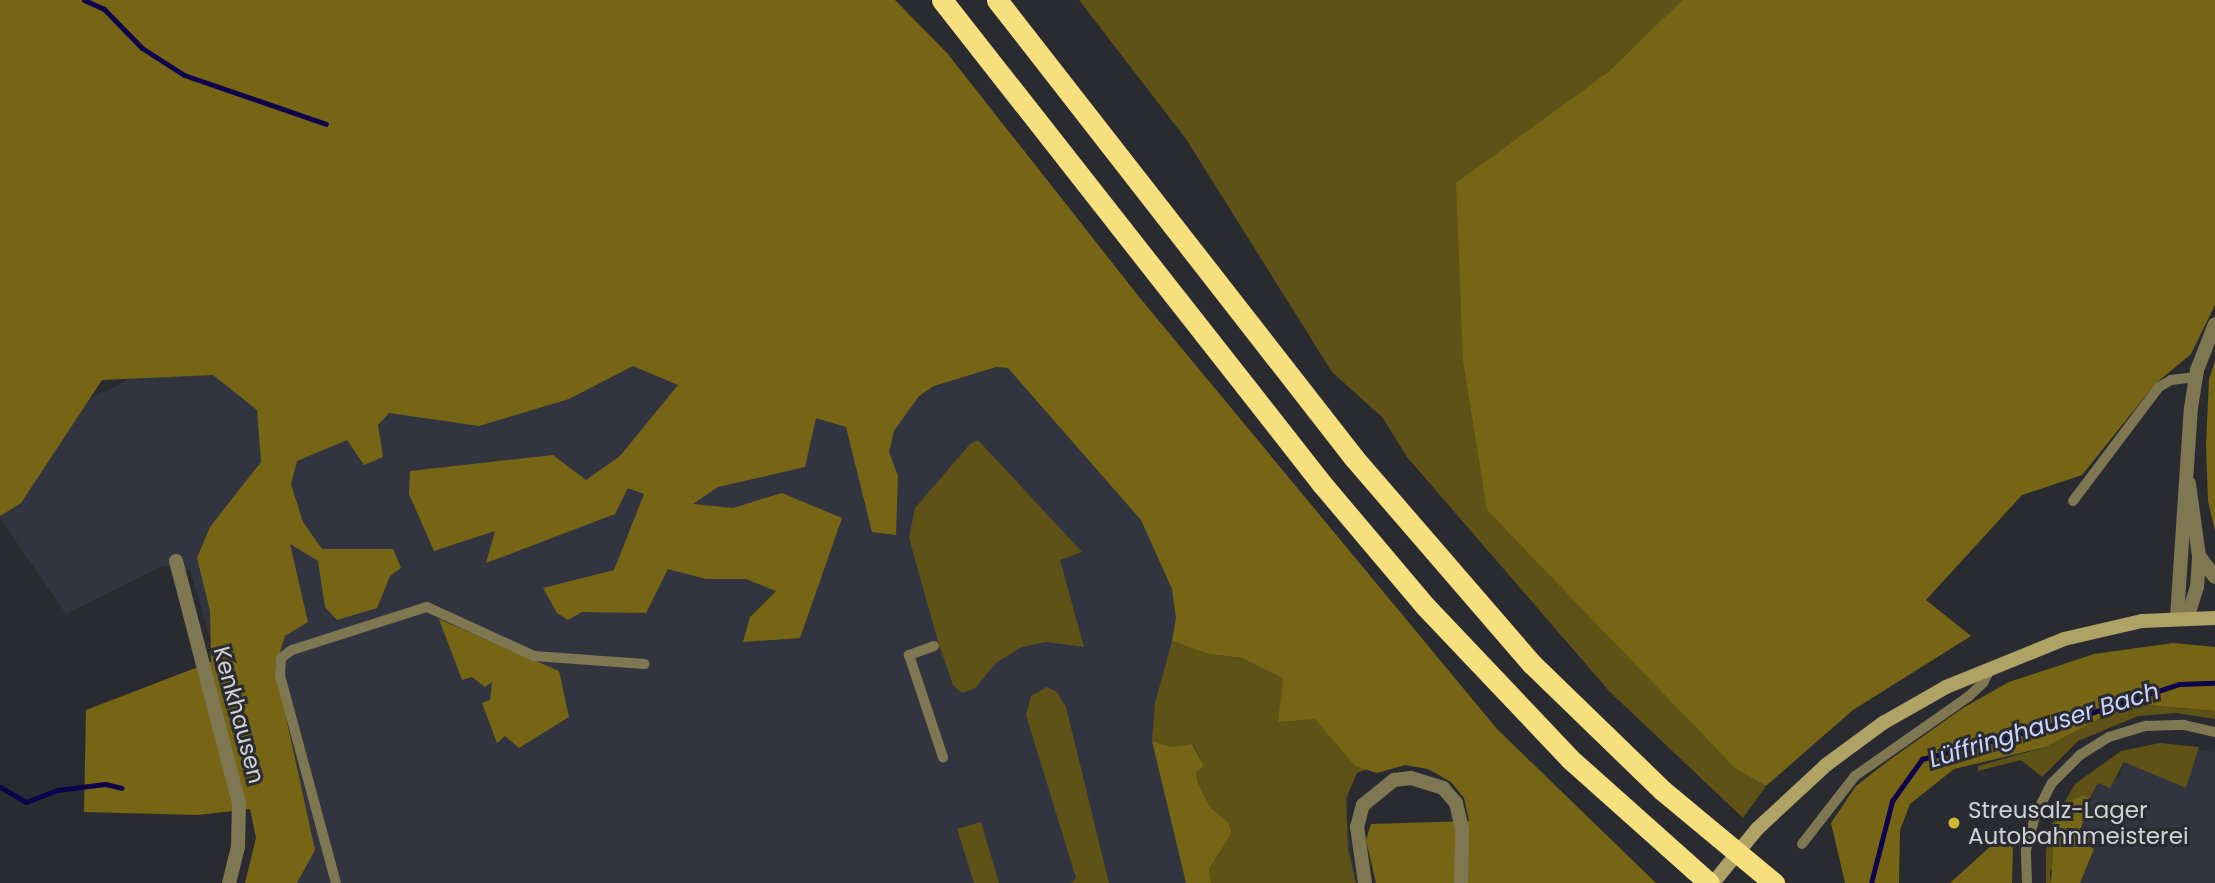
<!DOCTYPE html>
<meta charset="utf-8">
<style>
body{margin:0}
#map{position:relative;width:2215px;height:883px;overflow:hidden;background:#2a2b30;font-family:Poppins,sans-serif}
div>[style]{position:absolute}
.built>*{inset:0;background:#32353f}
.green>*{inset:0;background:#5e5217}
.forest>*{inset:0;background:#756515}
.stream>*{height:5px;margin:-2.5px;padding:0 2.5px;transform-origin:2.5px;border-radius:2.5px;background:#0e034c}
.service>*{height:10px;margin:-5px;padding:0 5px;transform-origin:5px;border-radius:5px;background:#7f7752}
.minor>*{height:14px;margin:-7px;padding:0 7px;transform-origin:7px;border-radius:7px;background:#7f7752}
.tertiary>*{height:14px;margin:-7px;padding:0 7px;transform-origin:7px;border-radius:7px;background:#7f7752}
.secondary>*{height:14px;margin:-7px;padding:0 7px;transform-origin:7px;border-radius:7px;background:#afa265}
.motorway>*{height:21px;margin:-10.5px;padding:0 10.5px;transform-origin:10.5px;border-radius:10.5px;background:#f6e07e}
.motorway-bridge>*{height:21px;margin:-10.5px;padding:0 10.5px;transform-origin:10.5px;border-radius:10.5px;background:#f6e07e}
.dots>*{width:19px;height:19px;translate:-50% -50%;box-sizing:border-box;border:4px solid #2a2b30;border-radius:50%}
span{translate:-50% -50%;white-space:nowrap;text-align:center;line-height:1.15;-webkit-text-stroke:6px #2a2b30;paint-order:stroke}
.street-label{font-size:23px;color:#d0d1d4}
.poi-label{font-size:23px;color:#d0d1d4}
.left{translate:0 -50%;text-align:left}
.water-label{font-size:24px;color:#c9d3fe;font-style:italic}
</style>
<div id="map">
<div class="built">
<div style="clip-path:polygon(823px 93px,1355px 750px,1346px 816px,1356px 883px,245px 883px,256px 838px,257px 795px,190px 570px,162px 566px,66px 614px,0 518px,0 472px,69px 407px,116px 387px,156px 357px)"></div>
<div style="clip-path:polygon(2160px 743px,2215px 752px,2215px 883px,2080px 883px,2094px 850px,2080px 830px,2098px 783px,2108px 773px,2118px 778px,2130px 749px)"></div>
</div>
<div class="green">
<div style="clip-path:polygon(1079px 0,1682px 0,1607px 73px,1736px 769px,1766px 786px,1743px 818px,1610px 692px,1407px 457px,1383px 418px,1332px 372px,1186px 139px)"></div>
<div style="clip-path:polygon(978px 440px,1082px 552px,1060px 560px,1084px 647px,1046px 642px,1022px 647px,997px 662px,975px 688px,962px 693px,953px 685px,939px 645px,909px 538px,915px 508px,970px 444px)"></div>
<div style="clip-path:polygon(1172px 641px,1208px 654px,1242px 658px,1284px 678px,1355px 766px,1371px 768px,1357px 773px,1346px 798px,1348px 849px,1356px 883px,1211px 883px,1209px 869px,1232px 833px,1228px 822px,1210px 807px,1198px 783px,1196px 773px,1204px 766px,1193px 744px,1172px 747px,1152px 741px,1155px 703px)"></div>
<div style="clip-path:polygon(1047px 687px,1057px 692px,1066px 707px,1109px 883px,1071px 883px,1076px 878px,1026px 715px,1031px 696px)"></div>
<div style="clip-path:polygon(2145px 705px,2215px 711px,2215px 719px,2176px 713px,2138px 716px,2078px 741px,2042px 777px,2021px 760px,1978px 771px,1978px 766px,2046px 747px,2110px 713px)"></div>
<div style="clip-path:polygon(2160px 743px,2199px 747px,2186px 788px,2124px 762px,2110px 788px,2098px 783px,2050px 872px,2051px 883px,2046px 883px,2046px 851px,2052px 824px,2075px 784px,2121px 751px)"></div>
<div style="clip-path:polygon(981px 822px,999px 883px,974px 883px,957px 829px)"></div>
</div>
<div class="forest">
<div style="clip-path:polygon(0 0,895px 0,947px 53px,1140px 298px,1497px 729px,1656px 883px,1376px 883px,1366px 840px,1371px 824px,1469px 821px,1464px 798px,1451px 782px,1428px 769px,1405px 765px,1377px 773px,1355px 766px,1315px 719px,1278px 722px,1283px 678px,1242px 658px,1208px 654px,1172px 641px,1176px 618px,1172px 589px,1141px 520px,1008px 368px,996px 367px,934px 386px,919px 396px,894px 431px,889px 452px,898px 476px,896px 535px,872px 532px,846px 427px,816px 418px,805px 467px,718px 487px,693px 504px,733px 508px,782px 493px,842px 518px,800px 638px,743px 642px,750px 617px,776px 591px,746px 579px,706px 579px,668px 569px,646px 613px,582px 612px,568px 620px,557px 613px,543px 588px,614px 570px,644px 494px,628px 488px,615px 514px,486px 563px,495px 531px,434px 551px,409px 494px,410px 471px,553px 455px,586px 480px,620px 456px,678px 385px,633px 366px,569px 399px,479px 426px,389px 413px,378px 425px,383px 457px,364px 465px,347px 440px,297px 461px,291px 484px,303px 522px,322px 549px,393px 549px,401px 568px,390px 576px,377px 608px,337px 620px,325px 607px,318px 561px,290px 544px,308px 622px,285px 636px,275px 667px,315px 850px,297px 883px,245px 883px,256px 838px,250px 809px,197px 815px,84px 812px,86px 710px,211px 662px,210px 611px,197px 558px,210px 527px,261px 462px,257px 410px,213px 375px,102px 380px,21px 503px,0 516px)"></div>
<div style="clip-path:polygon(1682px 0,2215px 0,2215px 305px,2191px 354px,2155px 384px,2082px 475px,2022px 495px,1926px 600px,1971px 636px,1853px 710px,1766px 786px,1736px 769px,1487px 510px,1463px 360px,1456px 183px,1607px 73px)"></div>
<div style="clip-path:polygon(2215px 361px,2215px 531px,2208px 501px,2206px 445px,2209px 379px)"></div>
<div style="clip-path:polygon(439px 619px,559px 671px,569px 717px,519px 748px,505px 736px,497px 743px,482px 703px,490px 700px,492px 682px,485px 687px,472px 677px,462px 680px)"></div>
<div style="clip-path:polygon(2173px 643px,2215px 647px,2215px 711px,2146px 705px,2110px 713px,2046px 747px,1954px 769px,1910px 804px,1900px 830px,1899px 883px,1845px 883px,1831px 823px,1856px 786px,1888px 761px,1963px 708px,2009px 682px,2094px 654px)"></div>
<div style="clip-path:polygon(1152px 741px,1172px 747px,1192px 744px,1204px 766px,1196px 773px,1198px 783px,1210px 807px,1228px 822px,1232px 833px,1209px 869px,1211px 883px,1186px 883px)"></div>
<div style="clip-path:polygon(2084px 795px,2091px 802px,2080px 830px,2092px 835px,2088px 845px,2094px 849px,2080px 883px,2051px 883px,2055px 825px,2073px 800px)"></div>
<div style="clip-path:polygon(2003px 835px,2013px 847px,2012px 883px,1950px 883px)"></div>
</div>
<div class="stream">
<div style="left:84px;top:0;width:22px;rotate:24deg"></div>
<div style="left:104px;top:9px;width:54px;rotate:45.7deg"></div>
<div style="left:142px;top:48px;width:50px;rotate:32.7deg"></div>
<div style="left:184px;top:75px;width:150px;rotate:19deg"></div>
<div style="left:0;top:787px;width:30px;rotate:30deg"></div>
<div style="left:26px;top:802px;width:33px;rotate:-21deg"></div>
<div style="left:57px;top:790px;width:48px;rotate:-7.1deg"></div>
<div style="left:105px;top:784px;width:17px;rotate:13deg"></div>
<div style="left:1871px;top:883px;width:85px;rotate:-75.6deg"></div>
<div style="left:1892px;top:801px;width:52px;rotate:-54.5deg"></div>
<div style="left:1922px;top:759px;width:143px;rotate:-14.6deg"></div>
<div style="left:2060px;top:723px;width:125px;rotate:-18.1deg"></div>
<div style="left:2179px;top:684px;width:36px;rotate:-2deg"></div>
</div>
<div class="service">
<div style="left:2073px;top:501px;width:143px;rotate:-53deg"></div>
<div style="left:2159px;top:387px;width:14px;rotate:-30deg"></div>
<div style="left:2171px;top:380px;width:25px;rotate:-7deg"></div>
<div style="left:934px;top:646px;width:27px;rotate:160deg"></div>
<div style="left:909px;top:655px;width:108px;rotate:71.6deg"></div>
<div style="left:1802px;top:844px;width:86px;rotate:-52.1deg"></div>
<div style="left:1855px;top:776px;width:138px;rotate:-35deg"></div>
<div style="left:1968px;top:697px;width:21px;rotate:-43deg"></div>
<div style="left:1983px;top:683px;width:18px;rotate:-63deg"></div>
<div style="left:336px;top:883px;width:214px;rotate:-105.1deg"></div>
<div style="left:280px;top:676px;width:18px;rotate:-87deg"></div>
<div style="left:281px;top:658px;width:14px;rotate:-36deg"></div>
<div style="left:292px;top:650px;width:142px;rotate:-17.7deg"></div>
<div style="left:427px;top:607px;width:118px;rotate:24.6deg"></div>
<div style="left:534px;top:656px;width:111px;rotate:4.1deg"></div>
<div style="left:2027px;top:883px;width:33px;rotate:-92deg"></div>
<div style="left:2026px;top:850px;width:35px;rotate:-75deg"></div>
<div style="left:2035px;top:816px;width:37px;rotate:-63deg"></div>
<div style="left:2052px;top:783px;width:40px;rotate:-45deg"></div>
<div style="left:2080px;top:755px;width:34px;rotate:-32deg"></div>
<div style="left:2109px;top:737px;width:39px;rotate:-17deg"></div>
<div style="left:2146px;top:726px;width:38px;rotate:-2deg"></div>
<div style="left:2184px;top:725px;width:32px;rotate:13deg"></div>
</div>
<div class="minor">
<div style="left:176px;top:561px;width:250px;rotate:75.4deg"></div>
<div style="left:239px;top:803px;width:44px;rotate:91.3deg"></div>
<div style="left:238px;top:847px;width:37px;rotate:104deg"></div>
</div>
<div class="tertiary">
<div style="left:2199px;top:556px;width:26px;rotate:53deg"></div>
<div style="left:2188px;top:616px;width:30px;rotate:-73deg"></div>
<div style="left:2197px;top:587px;width:31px;rotate:-86deg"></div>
<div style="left:2199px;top:556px;width:73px;rotate:-97.9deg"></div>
<div style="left:2177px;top:617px;width:209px;rotate:-86.2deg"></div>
<div style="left:2191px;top:408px;width:38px;rotate:-81deg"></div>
<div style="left:2197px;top:370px;width:49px;rotate:-68.6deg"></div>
<div style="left:1365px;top:883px;width:57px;rotate:-98.1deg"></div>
<div style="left:1357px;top:827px;width:23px;rotate:-75deg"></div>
<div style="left:1363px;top:805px;width:40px;rotate:-39deg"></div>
<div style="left:1394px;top:780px;width:17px;rotate:-7deg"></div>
<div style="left:1411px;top:778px;width:34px;rotate:17deg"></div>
<div style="left:1443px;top:788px;width:20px;rotate:49deg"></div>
<div style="left:1456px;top:803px;width:27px;rotate:77deg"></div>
<div style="left:1462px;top:829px;width:54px;rotate:91.1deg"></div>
</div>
<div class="secondary">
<div style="left:1713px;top:883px;width:70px;rotate:-50.8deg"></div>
<div style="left:1757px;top:829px;width:94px;rotate:-42.8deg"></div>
<div style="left:1826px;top:765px;width:71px;rotate:-36.4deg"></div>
<div style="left:1883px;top:723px;width:73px;rotate:-29.7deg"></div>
<div style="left:1946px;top:687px;width:127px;rotate:-22.1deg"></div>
<div style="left:2064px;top:639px;width:80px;rotate:-13deg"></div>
<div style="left:2142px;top:621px;width:73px;rotate:-2.4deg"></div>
</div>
<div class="motorway">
<div style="left:942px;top:0;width:615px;rotate:51.86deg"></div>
<div style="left:1322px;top:484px;width:161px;rotate:49.8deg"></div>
<div style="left:1426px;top:607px;width:209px;rotate:46.5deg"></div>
<div style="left:1570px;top:759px;width:186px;rotate:41.7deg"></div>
<div style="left:997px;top:0;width:581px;rotate:52.06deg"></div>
<div style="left:1354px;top:458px;width:272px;rotate:49.2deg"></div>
<div style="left:1532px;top:664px;width:181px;rotate:44.1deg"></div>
</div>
<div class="motorway-bridge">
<div style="left:1662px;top:790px;width:146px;rotate:39.7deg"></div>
</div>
<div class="dots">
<div style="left:1954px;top:823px;background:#d1b736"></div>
</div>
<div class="street-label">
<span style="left:239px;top:715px;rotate:75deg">Kenkhausen</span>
</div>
<div class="poi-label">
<span class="left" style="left:1968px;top:823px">Streusalz-Lager<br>Autobahnmeisterei</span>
</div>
<div class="water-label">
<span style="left:2044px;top:725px;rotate:-17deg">Lüffringhauser Bach</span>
</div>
</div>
